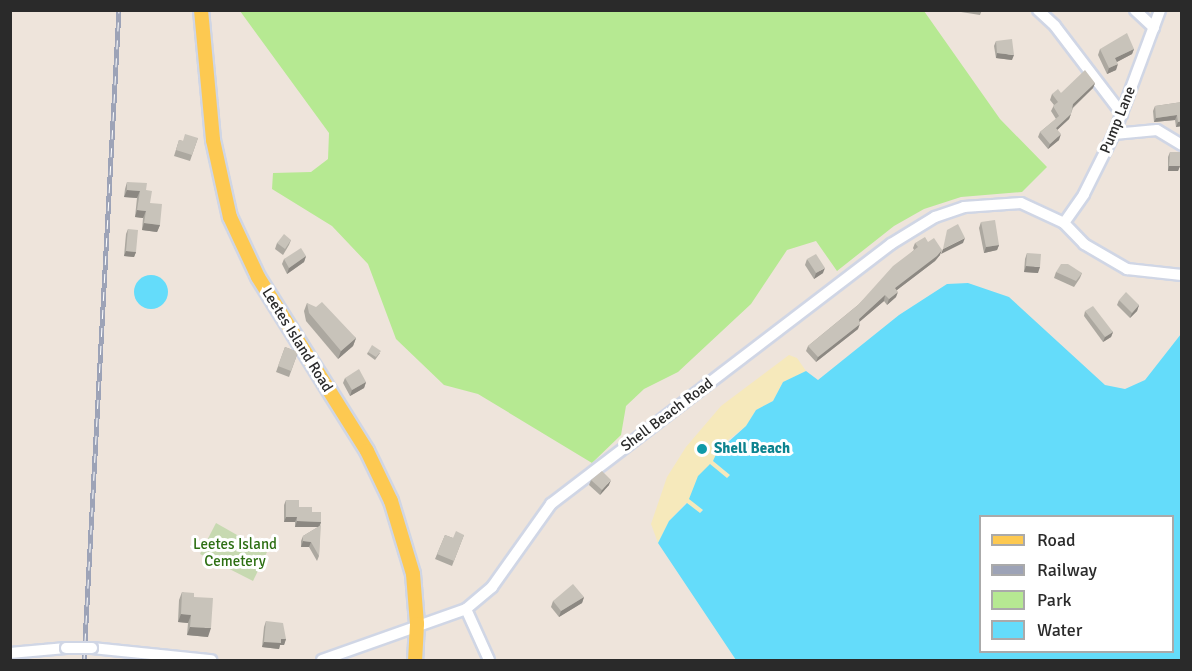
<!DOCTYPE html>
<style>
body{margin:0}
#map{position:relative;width:1192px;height:671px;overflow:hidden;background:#eee4db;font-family:Signika,sans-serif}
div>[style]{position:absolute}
.green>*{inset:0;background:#b6e992}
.sand>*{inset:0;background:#f6e9bb}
.cemetery>*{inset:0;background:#c7d9b1}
.water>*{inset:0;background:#64dcfa}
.round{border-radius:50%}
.roads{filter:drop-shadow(2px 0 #d0d6e5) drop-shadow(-2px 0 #d0d6e5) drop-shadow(0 2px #d0d6e5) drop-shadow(0 -2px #d0d6e5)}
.minor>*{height:10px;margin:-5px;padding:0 5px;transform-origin:5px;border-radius:5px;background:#fff}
.major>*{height:14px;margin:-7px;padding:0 7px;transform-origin:7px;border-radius:7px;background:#fdc951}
.rail>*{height:5px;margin-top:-2.5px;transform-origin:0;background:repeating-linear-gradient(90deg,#fff 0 9px,#9da3b7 0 18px);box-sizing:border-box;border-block:2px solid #9da3b7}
.bridges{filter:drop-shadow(2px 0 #d0d6e5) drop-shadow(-2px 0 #d0d6e5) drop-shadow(0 2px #d0d6e5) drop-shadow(0 -2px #d0d6e5)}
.minor-bridge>*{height:10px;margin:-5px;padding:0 5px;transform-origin:5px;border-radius:5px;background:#fff}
.wall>*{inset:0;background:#aca8a0}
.shaded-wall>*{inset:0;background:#8c8882}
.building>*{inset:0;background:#c8c3ba}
.dots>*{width:16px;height:16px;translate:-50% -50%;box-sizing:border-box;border:3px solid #fff;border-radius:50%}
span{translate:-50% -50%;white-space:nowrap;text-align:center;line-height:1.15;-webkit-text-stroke:6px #fff;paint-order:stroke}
.street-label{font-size:15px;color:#2a2a2a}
.culture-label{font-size:15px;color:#0d838f;font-weight:700}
.left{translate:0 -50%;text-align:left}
.park-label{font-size:15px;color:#2d6f13}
.frame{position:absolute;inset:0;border:12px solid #2a2a2a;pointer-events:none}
.legend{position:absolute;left:979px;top:515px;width:195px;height:138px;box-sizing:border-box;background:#fff;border:2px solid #aaa;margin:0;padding:8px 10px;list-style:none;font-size:18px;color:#2a2a2a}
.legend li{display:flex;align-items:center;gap:12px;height:30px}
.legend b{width:30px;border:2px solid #aaa}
</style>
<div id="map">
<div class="green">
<div style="clip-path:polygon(240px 11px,924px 11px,1000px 119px,1047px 167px,1022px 192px,961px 197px,924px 209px,894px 226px,837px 271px,816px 241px,787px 250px,751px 304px,678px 372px,644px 389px,626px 406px,621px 435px,592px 463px,478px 394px,444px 385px,396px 339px,368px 264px,332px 226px,272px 189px,273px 173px,311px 172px,328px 159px,329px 133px)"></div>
</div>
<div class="sand">
<div style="clip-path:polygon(789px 355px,797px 358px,806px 371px,783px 382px,773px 401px,756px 410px,746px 426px,724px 443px,713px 461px,730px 475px,700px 513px,686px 503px,669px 521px,658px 543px,651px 524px,667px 477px,686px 447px,721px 406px)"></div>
</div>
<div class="cemetery">
<div style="clip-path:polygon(216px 523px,267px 552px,253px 581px,200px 554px)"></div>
</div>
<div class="water">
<div class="round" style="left:134px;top:275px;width:34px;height:34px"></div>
<div style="clip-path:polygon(evenodd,968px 283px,1009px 297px,1105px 385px,1125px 389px,1145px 380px,1181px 334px,1181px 660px,736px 660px,658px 543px,669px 521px,687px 503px,700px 513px,703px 510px,689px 499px,698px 476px,710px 464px,727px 478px,730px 475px,713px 461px,717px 452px,746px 426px,756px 410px,773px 401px,783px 382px,806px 371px,818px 380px,899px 315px,947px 284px,968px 283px,980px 516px,1172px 516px,1172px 652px,980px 652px,980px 516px)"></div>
</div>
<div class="roads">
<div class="minor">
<div style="left:1038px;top:10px;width:23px;rotate:43deg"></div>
<div style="left:1055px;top:26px;width:111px;rotate:52.7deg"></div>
<div style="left:1135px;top:10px;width:26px;rotate:43deg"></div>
<div style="left:1114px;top:134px;width:43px;rotate:-5.3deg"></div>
<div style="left:1157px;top:130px;width:29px;rotate:31deg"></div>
<div style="left:1064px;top:223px;width:35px;rotate:-55deg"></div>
<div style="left:1084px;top:194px;width:67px;rotate:-63.4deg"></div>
<div style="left:1114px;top:134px;width:132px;rotate:-69.6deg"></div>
<div style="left:466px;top:609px;width:56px;rotate:65.7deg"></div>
<div style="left:92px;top:648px;width:120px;rotate:5.8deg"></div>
<div style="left:10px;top:653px;width:56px;rotate:-5.1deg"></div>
<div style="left:322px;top:660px;width:153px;rotate:-19.5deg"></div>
<div style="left:466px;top:609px;width:34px;rotate:-40deg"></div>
<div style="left:492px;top:587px;width:102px;rotate:-54.6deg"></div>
<div style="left:551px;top:504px;width:428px;rotate:-37.4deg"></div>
<div style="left:891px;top:244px;width:52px;rotate:-31.5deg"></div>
<div style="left:935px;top:217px;width:31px;rotate:-19deg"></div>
<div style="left:964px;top:207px;width:57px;rotate:-4deg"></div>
<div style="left:1021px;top:203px;width:47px;rotate:24.9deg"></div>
<div style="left:1064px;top:223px;width:29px;rotate:46deg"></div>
<div style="left:1084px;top:244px;width:50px;rotate:30.2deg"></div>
<div style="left:1127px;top:269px;width:55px;rotate:6.2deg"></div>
</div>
<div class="major">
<div style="left:201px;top:10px;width:131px;rotate:84.7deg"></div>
<div style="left:213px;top:140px;width:79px;rotate:77.6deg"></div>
<div style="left:230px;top:217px;width:66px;rotate:65deg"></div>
<div style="left:258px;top:277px;width:205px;rotate:57.9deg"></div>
<div style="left:367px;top:451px;width:55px;rotate:64.4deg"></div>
<div style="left:391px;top:501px;width:76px;rotate:73.2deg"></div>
<div style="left:413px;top:574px;width:50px;rotate:85.4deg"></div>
<div style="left:417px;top:624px;width:36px;rotate:93deg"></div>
</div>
</div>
<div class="rail">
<div style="left:84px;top:660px;width:651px;rotate:-86.92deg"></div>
</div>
<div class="bridges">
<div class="minor-bridge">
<div style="left:66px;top:648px;width:26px"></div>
</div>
</div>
<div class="wall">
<div style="clip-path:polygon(962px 10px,982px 10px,980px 15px,961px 12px)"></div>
<div style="clip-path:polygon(996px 41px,1012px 60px,996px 58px,994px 46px)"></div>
<div style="clip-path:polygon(1100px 49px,1134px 49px,1132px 54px,1117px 62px,1116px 70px,1107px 74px,1098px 55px)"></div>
<div style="clip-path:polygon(1095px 83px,1093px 88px,1073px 108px,1069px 119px,1057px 130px,1059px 140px,1048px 149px,1038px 137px,1040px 132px,1056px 119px,1051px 111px,1054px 105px,1050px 100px,1052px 94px,1061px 93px)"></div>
<div style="clip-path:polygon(1182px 102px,1182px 126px,1176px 127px,1175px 120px,1154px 122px,1153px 111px,1155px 106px)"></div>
<div style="clip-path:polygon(198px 138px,190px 161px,174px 156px,179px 140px,183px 141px)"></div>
<div style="clip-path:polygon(1170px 152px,1180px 166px,1178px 171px,1168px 171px,1168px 157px)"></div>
<div style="clip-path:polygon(127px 182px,146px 190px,150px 203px,160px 225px,157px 232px,142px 230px,143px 218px,135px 217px,137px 198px,124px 197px,125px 189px)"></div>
<div style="clip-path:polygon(981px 222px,999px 245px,997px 250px,984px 253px,979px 228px)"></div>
<div style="clip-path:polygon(128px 229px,136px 252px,134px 257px,124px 256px,126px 234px)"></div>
<div style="clip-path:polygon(291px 240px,289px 245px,283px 255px,275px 249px,277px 243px)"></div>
<div style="clip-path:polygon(928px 242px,940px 255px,935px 261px,897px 290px,896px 297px,887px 305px,884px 301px,859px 322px,858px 329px,816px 362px,806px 351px,808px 346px,858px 305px,914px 250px,913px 248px,915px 243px)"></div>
<div style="clip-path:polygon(1027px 253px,1038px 273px,1024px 272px,1025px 259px)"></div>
<div style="clip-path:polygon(306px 256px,304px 262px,287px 274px,282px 264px,284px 259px)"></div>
<div style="clip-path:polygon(807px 259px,823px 273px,814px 279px,805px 265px)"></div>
<div style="clip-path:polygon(1056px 272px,1082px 273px,1080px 278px,1074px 287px,1054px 278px)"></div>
<div style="clip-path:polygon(1119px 300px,1139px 305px,1137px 311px,1130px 318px,1117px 305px)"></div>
<div style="clip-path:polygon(307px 303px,356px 338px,353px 346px,338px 359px,306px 321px,304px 311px)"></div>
<div style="clip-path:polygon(1085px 311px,1113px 332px,1111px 337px,1103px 342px,1084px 316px)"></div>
<div style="clip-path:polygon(285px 347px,298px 352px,289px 377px,276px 372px)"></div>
<div style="clip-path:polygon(368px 352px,380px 353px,375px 360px,367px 354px)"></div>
<div style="clip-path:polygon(345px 378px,366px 382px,364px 388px,350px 396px,343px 383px)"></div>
<div style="clip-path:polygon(591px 480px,609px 485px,600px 495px,589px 485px)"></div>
<div style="clip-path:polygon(286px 500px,299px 507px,312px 512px,321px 522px,320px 526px,319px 556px,317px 561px,309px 547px,301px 547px,301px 541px,303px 536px,318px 527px,295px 527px,295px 522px,284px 522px,284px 505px)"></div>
<div style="clip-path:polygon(445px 535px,453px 538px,464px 535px,452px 566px,435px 559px)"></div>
<div style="clip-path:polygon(182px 592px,194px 597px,208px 637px,187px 635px,188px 623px,178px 622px,179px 600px)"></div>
<div style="clip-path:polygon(584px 597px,582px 603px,559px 617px,551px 607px,553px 601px)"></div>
<div style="clip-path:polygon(266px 621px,286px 639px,284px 645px,280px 645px,279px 649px,262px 647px,264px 627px)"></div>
</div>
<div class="shaded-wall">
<div style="clip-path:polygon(1134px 49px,1132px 54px,1113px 64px,1115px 58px)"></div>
<div style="clip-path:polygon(997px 53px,1014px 55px,1012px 60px,996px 58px)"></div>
<div style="clip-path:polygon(1118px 64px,1116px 70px,1107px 74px,1109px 68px)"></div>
<div style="clip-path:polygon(1095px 83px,1093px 88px,1071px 109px,1073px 104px)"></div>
<div style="clip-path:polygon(1071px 114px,1069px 119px,1054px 133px,1056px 128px)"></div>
<div style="clip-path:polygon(1177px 115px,1175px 120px,1154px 122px,1156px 118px)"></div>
<div style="clip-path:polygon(1182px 121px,1182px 126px,1176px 127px,1178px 122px)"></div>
<div style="clip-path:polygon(1061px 134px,1059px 140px,1048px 149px,1050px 144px)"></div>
<div style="clip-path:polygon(1169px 166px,1180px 166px,1178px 171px,1168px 171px)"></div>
<div style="clip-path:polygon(127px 190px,140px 191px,137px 198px,124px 197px)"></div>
<div style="clip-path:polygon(137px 210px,146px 211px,143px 218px,135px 217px)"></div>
<div style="clip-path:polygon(144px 223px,160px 225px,157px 232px,142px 230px)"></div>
<div style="clip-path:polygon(965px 238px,963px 243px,941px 254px,943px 249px)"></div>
<div style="clip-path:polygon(999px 245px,997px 250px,984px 253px,986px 247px)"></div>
<div style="clip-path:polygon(942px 250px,940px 255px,935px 261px,893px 293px,895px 288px)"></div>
<div style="clip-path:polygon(126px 251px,136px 252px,134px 257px,124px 256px)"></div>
<div style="clip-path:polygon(306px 256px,304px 262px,287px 274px,289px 268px)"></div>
<div style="clip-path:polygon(1026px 266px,1040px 267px,1038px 273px,1024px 272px)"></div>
<div style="clip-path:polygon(825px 268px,823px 273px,814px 279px,816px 273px)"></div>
<div style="clip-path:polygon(898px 292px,896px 297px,887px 305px,889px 299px)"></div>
<div style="clip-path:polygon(885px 295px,884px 301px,857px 324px,859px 319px)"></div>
<div style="clip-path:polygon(1139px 305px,1137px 311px,1130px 318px,1132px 313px)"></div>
<div style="clip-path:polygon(860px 324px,858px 329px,816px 362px,818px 357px)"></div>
<div style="clip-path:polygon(1113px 332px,1111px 337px,1103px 342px,1105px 337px)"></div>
<div style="clip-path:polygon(356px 338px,353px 346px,338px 359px,341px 351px)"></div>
<div style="clip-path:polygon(366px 382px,364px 388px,350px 396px,352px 390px)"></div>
<div style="clip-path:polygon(611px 480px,609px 485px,600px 495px,602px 490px)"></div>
<div style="clip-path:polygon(286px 517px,297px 517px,295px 522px,284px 522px)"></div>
<div style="clip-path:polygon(297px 521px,321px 522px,319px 527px,295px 527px)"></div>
<div style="clip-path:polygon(303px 541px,311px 542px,309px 547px,301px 547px)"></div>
<div style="clip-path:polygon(584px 597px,582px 603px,559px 617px,561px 611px)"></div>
<div style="clip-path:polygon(181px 614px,191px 615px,188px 623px,178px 622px)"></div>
<div style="clip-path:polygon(190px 627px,211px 628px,208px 637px,187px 635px)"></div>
<div style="clip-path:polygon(281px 639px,286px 639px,284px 645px,280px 645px,279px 649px,262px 647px,264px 642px)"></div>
</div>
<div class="building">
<div style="clip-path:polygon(1127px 33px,1134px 49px,1115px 58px,1118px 64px,1109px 68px,1100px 49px)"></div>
<div style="clip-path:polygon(1012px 39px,1014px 55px,997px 53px,996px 41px)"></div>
<div style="clip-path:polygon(1085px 70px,1095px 83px,1073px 104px,1071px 114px,1056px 128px,1061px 134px,1050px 144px,1040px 132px,1059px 116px,1053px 106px,1058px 102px,1052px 94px,1058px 89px,1061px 93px)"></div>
<div style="clip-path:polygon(1182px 102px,1182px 121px,1178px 122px,1177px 115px,1156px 118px,1155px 106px)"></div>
<div style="clip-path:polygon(185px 134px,198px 138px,192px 155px,176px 150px,179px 140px,183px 141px)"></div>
<div style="clip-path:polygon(1170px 152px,1180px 152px,1180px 166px,1169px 166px)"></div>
<div style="clip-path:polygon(127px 182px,147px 183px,146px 190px,152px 191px,150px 203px,162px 204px,160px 225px,144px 223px,146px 211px,137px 210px,140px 191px,127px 190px)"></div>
<div style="clip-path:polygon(995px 220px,999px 245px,986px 247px,981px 222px)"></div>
<div style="clip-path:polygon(958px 224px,965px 238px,943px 249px,947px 230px)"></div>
<div style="clip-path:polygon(128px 229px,138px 230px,136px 252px,126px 251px)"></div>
<div style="clip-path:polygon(284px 234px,291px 240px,285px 249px,277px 243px)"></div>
<div style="clip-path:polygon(925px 237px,928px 242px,934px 238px,942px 250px,937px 256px,895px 288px,898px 292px,889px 299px,885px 295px,859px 319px,860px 324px,818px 357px,808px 346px,858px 305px,893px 266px,918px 247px,915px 243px)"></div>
<div style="clip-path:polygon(301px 248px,306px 256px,289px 268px,284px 259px)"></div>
<div style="clip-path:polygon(1027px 253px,1041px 254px,1040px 267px,1026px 266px)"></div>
<div style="clip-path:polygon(816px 254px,825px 268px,816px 273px,807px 259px)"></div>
<div style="clip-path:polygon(1061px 264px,1068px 264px,1082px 273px,1076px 281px,1056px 272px)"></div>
<div style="clip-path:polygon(1126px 292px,1139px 305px,1132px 313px,1119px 300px)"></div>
<div style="clip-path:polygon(322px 302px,356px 338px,341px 351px,309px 313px,307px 303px,316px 307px)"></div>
<div style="clip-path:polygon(1093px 306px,1113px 332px,1105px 337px,1085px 311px)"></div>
<div style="clip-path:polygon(372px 345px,381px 351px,376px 357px,368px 352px)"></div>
<div style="clip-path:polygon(285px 347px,298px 352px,291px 371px,278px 366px)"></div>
<div style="clip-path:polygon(359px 369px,366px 382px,352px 390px,345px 378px)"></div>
<div style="clip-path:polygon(602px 471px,611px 480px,602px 490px,591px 480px)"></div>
<div style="clip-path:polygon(286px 500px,299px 500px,299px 507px,312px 507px,312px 512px,321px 512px,321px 522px,297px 521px,297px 517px,286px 517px)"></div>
<div style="clip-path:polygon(321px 525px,319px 556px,311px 542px,303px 541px,303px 536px)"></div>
<div style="clip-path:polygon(456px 531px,464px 535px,454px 561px,437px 554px,445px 535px,453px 538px)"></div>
<div style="clip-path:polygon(573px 584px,584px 597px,561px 611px,553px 601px)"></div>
<div style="clip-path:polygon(182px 592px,194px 593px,194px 597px,213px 598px,211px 628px,190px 627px,191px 615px,181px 614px)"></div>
<div style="clip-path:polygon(266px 621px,283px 623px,286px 639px,281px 639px,281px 643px,264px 642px)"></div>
</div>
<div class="dots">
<div style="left:702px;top:449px;background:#0f9aa8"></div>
</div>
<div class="street-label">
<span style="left:1118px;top:120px;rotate:-68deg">Pump Lane</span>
<span style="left:297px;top:340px;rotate:58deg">Leetes Island Road</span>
<span style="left:667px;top:415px;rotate:-37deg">Shell Beach Road</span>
</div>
<div class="culture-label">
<span class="left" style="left:714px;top:449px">Shell Beach</span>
</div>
<div class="park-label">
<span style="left:235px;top:553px">Leetes Island<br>Cemetery</span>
</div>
<div class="frame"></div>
<ul class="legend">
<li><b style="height:8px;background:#fdc951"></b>Road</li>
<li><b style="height:8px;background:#9da3b7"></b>Railway</li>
<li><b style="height:16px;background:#b6e992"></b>Park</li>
<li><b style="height:16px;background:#64dcfa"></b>Water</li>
</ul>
</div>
